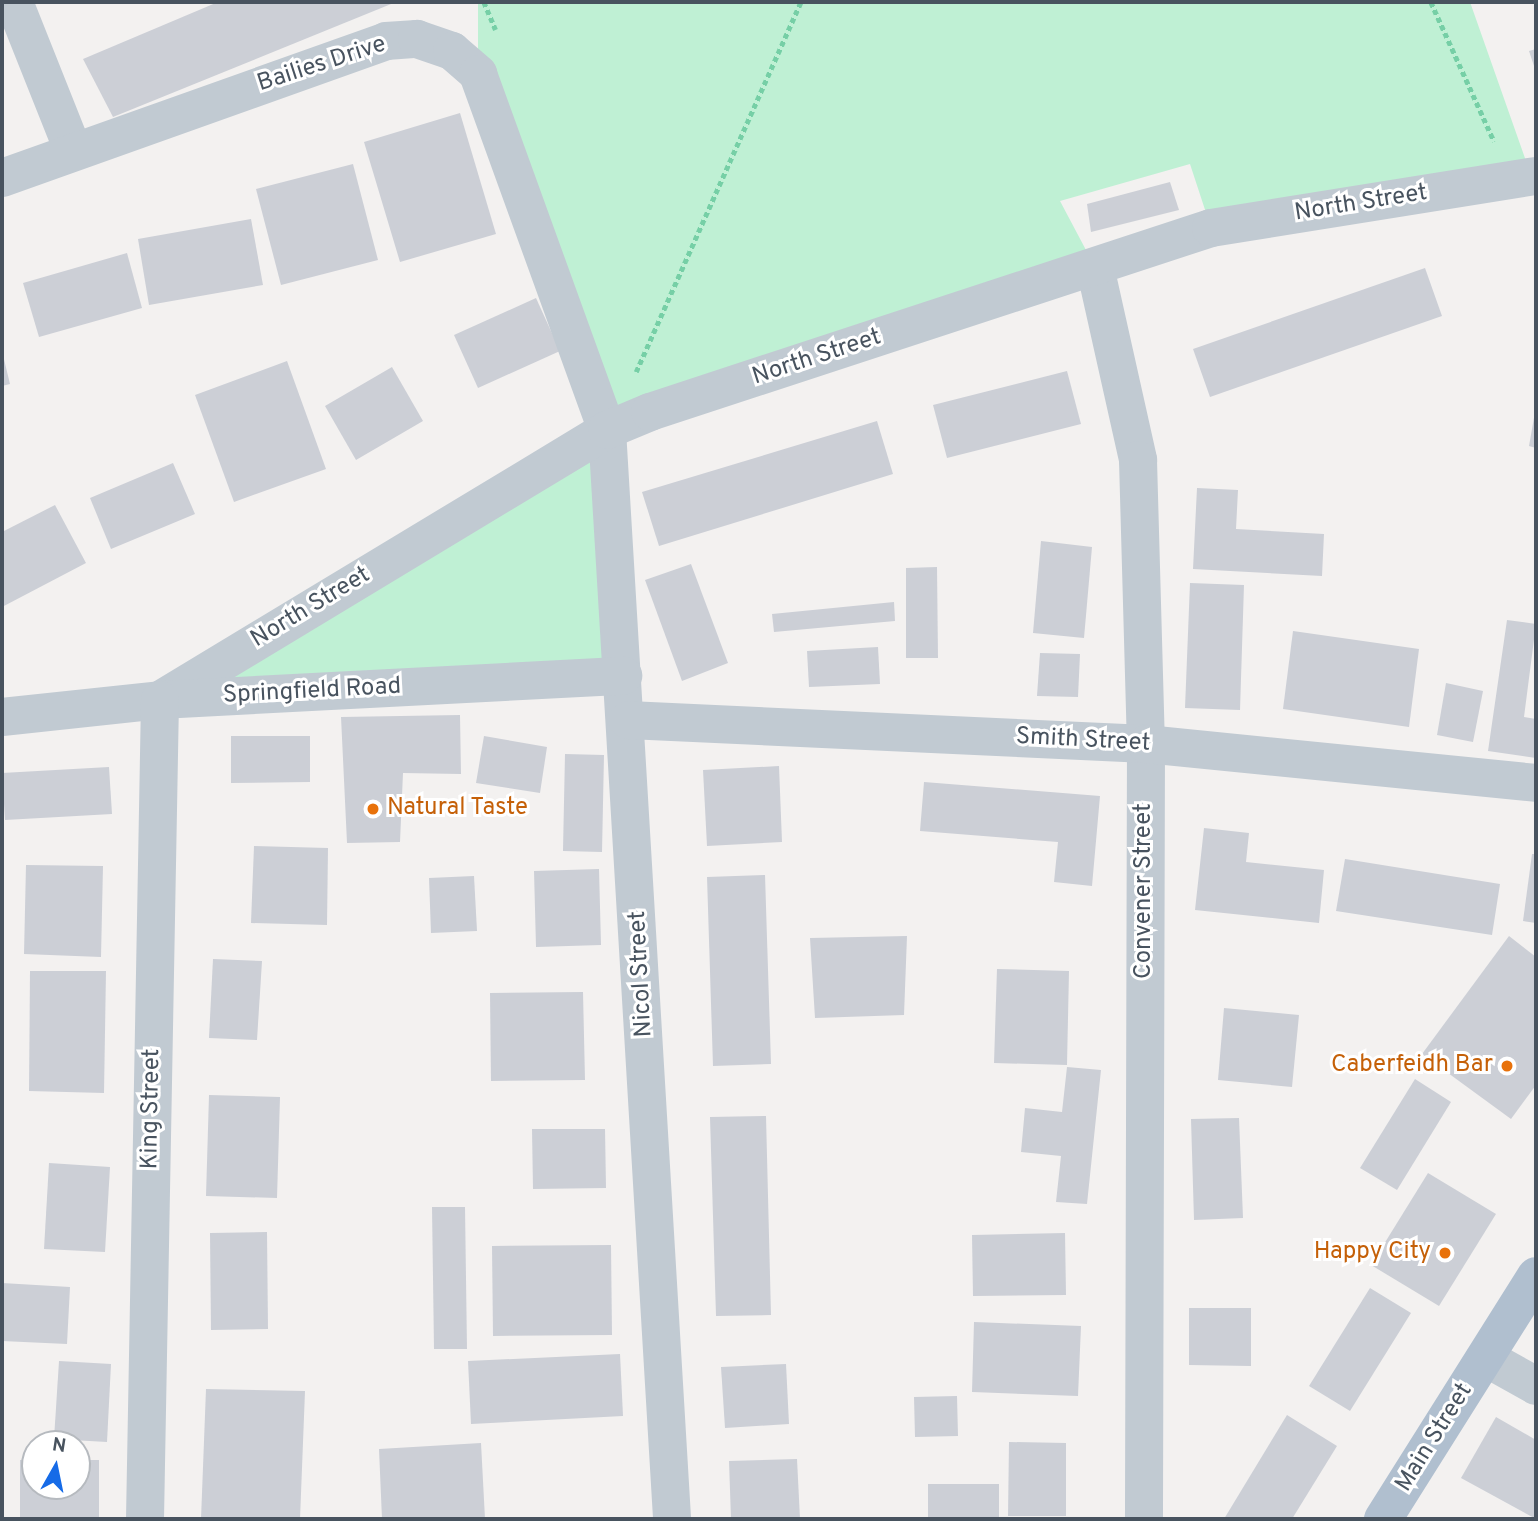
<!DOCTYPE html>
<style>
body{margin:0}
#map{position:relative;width:1538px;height:1521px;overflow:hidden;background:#f3f1f0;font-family:Overpass,sans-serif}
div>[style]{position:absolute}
.green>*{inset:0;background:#bff0d4}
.building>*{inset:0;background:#cccfd6}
.path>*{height:4.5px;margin-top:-2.25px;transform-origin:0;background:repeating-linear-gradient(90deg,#76cfa6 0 5px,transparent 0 8.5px)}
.minor>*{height:38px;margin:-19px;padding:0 19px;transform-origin:19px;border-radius:19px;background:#c1cad2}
.primary>*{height:38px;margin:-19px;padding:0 19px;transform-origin:19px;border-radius:19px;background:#b0bfcf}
.dots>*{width:19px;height:19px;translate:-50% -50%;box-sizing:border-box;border:4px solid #fff;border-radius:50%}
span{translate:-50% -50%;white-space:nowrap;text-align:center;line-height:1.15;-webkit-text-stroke:6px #fff;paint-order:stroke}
.street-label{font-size:24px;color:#48535f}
.food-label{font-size:24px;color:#c56008}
.left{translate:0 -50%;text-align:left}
.right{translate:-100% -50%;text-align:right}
.frame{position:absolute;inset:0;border:4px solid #48535f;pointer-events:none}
.north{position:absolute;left:21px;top:1430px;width:70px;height:70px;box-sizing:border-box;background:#fff;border:2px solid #b6babf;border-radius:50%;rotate:9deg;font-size:19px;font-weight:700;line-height:28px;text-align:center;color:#48535f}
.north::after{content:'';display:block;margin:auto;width:24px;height:32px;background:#166be7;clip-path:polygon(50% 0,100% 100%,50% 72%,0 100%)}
</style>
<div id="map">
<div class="green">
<div style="clip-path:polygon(478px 2px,1470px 2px,1532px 178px,1211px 228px,1190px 164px,1060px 201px,1095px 267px,607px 430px,623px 676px,160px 700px,607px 430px,478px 74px)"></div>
</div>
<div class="building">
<div style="clip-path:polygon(218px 2px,396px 2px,113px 117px,83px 59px)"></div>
<div style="clip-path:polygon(1536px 49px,1536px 72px,1529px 51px)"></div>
<div style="clip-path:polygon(460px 113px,496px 234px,400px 262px,364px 142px)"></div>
<div style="clip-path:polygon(353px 164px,378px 260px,281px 285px,256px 189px)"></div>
<div style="clip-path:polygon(1170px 182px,1179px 210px,1091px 232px,1087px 204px)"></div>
<div style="clip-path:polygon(251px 219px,263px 285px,149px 305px,138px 239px)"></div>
<div style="clip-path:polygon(127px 253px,142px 308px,39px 337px,23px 283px)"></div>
<div style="clip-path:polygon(1425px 268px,1442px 316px,1210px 397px,1193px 349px)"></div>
<div style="clip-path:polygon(536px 298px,560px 351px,478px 388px,454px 335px)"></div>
<div style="clip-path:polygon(2px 351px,10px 384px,2px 386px)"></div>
<div style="clip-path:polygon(287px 361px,326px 469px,234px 502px,195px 395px)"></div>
<div style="clip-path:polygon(392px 367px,423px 421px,356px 460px,325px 406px)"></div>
<div style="clip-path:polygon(1067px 371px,1081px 424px,947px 458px,933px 405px)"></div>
<div style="clip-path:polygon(1535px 412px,1536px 412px,1536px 448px,1529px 446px)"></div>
<div style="clip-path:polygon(877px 421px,893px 474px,659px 546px,642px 492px)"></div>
<div style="clip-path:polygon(173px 463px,195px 514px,111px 549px,90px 498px)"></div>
<div style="clip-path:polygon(1197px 488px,1238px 490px,1236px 529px,1324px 534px,1322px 576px,1193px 569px)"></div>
<div style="clip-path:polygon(55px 505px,86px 563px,2px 607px,2px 532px)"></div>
<div style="clip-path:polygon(1041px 541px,1092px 547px,1084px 638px,1033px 633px)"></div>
<div style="clip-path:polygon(691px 564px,728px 663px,682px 681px,645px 580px)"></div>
<div style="clip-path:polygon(937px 567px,938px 658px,906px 658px,906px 568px)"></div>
<div style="clip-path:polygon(1190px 583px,1244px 585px,1240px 710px,1185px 708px)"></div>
<div style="clip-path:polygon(894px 602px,895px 621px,774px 632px,772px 614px)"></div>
<div style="clip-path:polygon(1507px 620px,1536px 624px,1524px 717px,1536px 719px,1536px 758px,1488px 751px)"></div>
<div style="clip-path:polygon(1293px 631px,1419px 649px,1409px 727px,1283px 709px)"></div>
<div style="clip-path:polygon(878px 647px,880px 684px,809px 687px,807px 651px)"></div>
<div style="clip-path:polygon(1040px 653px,1080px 654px,1078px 697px,1037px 696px)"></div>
<div style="clip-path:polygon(1446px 683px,1483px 691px,1473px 742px,1437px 735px)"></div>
<div style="clip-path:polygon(460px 715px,461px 774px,403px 773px,400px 842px,347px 843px,341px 717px)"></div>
<div style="clip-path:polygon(231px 736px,310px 736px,310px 782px,231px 783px)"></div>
<div style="clip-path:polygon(484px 736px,547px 747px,540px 793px,476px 783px)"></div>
<div style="clip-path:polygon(565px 754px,604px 755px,602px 852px,563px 851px)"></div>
<div style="clip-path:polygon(779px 766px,782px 842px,707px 846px,703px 770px)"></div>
<div style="clip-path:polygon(109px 767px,112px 814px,5px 820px,2px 773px)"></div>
<div style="clip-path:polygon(924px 782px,1100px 796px,1092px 886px,1054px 882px,1058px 842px,920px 831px)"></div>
<div style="clip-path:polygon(1204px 828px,1249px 833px,1246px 862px,1324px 870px,1319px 923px,1195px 910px)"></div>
<div style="clip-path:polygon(254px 846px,328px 848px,327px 925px,251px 923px)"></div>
<div style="clip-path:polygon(1532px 854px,1536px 854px,1536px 923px,1523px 921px)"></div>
<div style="clip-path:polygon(1345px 859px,1500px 884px,1492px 935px,1336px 911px)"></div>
<div style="clip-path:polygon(26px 865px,103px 866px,101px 957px,24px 954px)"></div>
<div style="clip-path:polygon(599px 869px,601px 945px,536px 947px,534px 871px)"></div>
<div style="clip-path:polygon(765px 875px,771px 1064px,713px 1066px,707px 877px)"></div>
<div style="clip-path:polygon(474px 876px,477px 931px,431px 933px,429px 878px)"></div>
<div style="clip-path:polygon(907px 936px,904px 1015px,815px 1018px,810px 938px)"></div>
<div style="clip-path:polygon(1509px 936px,1536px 957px,1536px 1085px,1511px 1119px,1422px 1054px)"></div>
<div style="clip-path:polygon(213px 959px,262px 961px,257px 1040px,209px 1038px)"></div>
<div style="clip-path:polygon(997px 969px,1069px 971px,1067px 1065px,994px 1063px)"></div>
<div style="clip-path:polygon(30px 971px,106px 971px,104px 1093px,29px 1091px)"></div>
<div style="clip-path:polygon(583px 992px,585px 1080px,491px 1081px,490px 993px)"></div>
<div style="clip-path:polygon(1224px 1008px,1299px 1015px,1292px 1087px,1218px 1080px)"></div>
<div style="clip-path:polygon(1067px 1067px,1101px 1070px,1087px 1204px,1056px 1202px,1061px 1156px,1021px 1152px,1025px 1108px,1062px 1112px)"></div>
<div style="clip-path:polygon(1415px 1079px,1451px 1102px,1397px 1190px,1360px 1168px)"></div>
<div style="clip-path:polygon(209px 1095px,280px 1097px,277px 1198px,206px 1196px)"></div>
<div style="clip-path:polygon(766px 1116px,771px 1315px,716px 1316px,710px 1117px)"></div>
<div style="clip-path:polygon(1239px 1118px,1243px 1218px,1194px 1220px,1191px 1119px)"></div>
<div style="clip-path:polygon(532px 1129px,605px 1129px,606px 1188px,533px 1189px)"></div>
<div style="clip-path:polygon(49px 1163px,110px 1167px,105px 1252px,44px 1249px)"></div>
<div style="clip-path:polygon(1428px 1173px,1496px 1214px,1439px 1306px,1371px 1265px)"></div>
<div style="clip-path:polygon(432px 1207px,465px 1207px,467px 1349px,434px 1349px)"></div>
<div style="clip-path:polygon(267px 1232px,268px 1329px,211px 1330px,210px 1233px)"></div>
<div style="clip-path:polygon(1065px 1233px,1066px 1295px,973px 1296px,972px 1235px)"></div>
<div style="clip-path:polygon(611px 1245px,612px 1335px,493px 1336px,492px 1246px)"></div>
<div style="clip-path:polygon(2px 1283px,70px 1287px,67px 1344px,2px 1341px)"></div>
<div style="clip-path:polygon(1370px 1288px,1411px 1313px,1350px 1411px,1309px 1386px)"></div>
<div style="clip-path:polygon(1189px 1308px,1251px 1308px,1251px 1366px,1189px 1365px)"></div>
<div style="clip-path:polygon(974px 1322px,1081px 1326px,1078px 1396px,972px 1392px)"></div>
<div style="clip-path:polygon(620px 1354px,623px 1416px,471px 1424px,468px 1361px)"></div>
<div style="clip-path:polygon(59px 1361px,111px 1364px,107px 1442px,54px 1439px)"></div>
<div style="clip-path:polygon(786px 1364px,789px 1424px,725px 1428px,721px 1367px)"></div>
<div style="clip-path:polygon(206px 1389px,305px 1391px,300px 1519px,201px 1519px)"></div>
<div style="clip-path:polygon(957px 1396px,958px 1436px,915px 1437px,914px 1397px)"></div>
<div style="clip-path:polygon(1287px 1415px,1337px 1446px,1292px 1519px,1224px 1519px)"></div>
<div style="clip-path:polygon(1496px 1417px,1536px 1440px,1536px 1519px,1461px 1478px)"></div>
<div style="clip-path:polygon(1009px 1442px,1066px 1443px,1066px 1516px,1008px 1516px)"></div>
<div style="clip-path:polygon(481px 1443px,485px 1519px,382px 1519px,379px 1449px)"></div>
<div style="clip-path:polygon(797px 1459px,800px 1519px,731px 1519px,729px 1461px)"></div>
<div style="clip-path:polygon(20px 1460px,35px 1460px,35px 1486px,77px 1486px,77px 1460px,99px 1460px,99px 1519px,20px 1519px)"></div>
<div style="clip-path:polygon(928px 1484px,999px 1484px,999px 1519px,928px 1519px)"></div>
</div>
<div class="path">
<div style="left:484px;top:2px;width:30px;rotate:67deg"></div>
<div style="left:1431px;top:2px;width:153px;rotate:65.6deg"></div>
<div style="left:636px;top:372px;width:405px;rotate:-66deg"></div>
</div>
<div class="minor">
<div style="left:14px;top:2px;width:159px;rotate:68.3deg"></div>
<div style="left:2px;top:178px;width:408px;rotate:-19.6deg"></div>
<div style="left:386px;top:41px;width:31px;rotate:-4deg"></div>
<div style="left:417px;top:39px;width:37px;rotate:19deg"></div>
<div style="left:452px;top:51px;width:35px;rotate:41deg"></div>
<div style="left:478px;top:74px;width:379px;rotate:70.1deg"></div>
<div style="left:607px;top:430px;width:1091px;rotate:86.58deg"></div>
<div style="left:1095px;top:267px;width:198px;rotate:77.4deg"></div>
<div style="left:1138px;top:460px;width:284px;rotate:88.4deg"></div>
<div style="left:1146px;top:744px;width:775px;rotate:90.15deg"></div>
<div style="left:160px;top:700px;width:522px;rotate:-31.13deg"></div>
<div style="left:607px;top:430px;width:47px;rotate:-22.7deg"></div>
<div style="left:650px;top:412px;width:590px;rotate:-18.16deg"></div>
<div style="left:1211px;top:228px;width:329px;rotate:-9.1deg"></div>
<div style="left:2px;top:717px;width:159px;rotate:-6.1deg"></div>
<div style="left:160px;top:700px;width:464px;rotate:-3deg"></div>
<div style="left:628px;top:720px;width:519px;rotate:2.65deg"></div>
<div style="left:1146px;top:744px;width:392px;rotate:5.7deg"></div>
<div style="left:1486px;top:1358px;width:57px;rotate:29.2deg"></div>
<div style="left:145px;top:1519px;width:819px;rotate:-88.95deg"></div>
</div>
<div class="primary">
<div style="left:1383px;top:1519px;width:287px;rotate:-57.8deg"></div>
</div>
<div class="dots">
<div style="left:373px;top:809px;background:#e8710a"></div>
<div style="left:1507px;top:1066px;background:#e8710a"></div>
<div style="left:1445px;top:1253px;background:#e8710a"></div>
</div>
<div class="street-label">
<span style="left:322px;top:65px;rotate:-18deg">Bailies Drive</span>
<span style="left:1361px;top:204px;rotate:-9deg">North Street</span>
<span style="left:817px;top:358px;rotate:-18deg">North Street</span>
<span style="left:311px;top:608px;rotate:-31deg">North Street</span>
<span style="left:312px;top:692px;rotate:-3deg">Springfield Road</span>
<span style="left:1083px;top:741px;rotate:3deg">Smith Street</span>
<span style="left:1145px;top:891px;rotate:-90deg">Convener Street</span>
<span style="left:642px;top:974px;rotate:-93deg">Nicol Street</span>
<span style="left:152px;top:1109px;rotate:-89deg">King Street</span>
<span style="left:1435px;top:1438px;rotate:-58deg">Main Street</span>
</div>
<div class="food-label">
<span class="left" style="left:387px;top:809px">Natural Taste</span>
<span class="right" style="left:1493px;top:1066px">Caberfeidh Bar</span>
<span class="right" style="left:1431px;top:1253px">Happy City</span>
</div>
<div class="frame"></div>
<div class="north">N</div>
</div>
